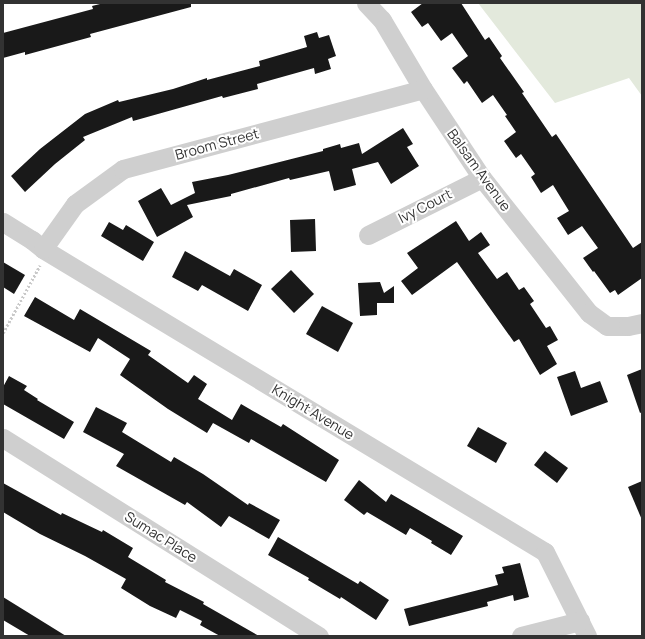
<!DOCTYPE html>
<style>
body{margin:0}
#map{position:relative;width:645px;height:639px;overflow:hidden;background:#fff;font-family:Manrope,sans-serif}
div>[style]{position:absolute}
.green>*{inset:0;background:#e3e9dc}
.building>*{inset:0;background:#191919}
.path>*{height:2.5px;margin-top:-1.25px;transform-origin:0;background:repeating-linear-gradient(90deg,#c9c9c9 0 2px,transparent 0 4px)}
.minor>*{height:19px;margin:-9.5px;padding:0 9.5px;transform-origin:9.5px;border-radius:9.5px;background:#cfcfcf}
span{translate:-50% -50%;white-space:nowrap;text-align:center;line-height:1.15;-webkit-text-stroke:4px #fff;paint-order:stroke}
.street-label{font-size:14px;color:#323232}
.frame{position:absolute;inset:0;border:4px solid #323232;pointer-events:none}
</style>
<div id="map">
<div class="green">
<div style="clip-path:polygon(478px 3px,642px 3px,642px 96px,629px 78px,555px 103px)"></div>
</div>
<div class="building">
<div style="clip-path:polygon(104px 3px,191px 3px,191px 7px,90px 34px,91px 37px,25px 55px,25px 52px,3px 58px,3px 33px,93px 9px,92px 6px)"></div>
<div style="clip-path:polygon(423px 3px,461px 3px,485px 40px,489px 37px,502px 56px,500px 58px,524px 92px,522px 93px,552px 137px,556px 134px,633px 248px,642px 242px,642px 278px,618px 295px,615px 290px,610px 293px,594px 271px,593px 272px,583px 258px,598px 248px,582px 226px,568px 235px,557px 218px,569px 211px,553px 185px,541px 193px,531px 177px,535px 174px,521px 154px,516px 158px,504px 141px,516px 132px,505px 116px,507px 115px,493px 95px,482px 103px,467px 81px,464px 84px,452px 68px,468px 56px,452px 33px,441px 41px,428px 23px,422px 27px,411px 12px)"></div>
<div style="clip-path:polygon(317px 32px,319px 38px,329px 35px,336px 56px,328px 59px,331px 69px,315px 74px,314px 68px,257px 84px,258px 89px,223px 98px,222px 96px,133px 121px,132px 117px,83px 137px,85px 140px,55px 164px,25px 192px,11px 176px,40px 149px,85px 114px,118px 100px,119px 102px,173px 89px,207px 78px,207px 80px,260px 66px,259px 61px,307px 47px,304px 36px)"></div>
<div style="clip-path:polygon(403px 128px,413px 144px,407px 147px,419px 166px,391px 184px,378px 162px,352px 169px,356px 185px,334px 191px,329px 171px,290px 180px,289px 178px,231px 194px,231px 196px,187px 205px,193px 217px,157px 237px,138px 201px,161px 188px,171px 205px,195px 193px,192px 182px,228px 175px,323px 151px,323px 149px,340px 144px,341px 148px,359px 143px,362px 154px)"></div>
<div style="clip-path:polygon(315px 219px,316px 251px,291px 252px,290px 220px)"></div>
<div style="clip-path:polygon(456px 221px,469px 241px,481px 232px,490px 245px,478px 253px,497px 279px,507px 272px,519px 290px,524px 287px,534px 301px,530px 304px,546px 328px,550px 326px,558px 340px,547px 346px,557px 364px,540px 375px,519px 339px,514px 342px,457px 262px,412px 295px,401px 281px,418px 268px,407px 253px)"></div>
<div style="clip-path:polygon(109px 222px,123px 230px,126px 225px,154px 242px,143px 261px,101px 236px)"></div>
<div style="clip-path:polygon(185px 251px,230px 276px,234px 269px,262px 285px,248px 311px,202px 285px,198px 291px,172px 277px)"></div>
<div style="clip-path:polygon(3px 262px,25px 275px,14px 294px,3px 287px)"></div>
<div style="clip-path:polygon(291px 270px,314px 294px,294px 313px,271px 289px)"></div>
<div style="clip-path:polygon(380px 282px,384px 293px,394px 286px,394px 303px,377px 303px,377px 315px,360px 316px,358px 283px)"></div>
<div style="clip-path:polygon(35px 297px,74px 320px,80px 309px,151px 351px,148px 355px,188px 383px,194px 375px,207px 384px,198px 399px,232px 420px,241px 404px,281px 427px,283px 424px,339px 460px,326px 482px,251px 439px,249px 443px,213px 423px,207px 433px,168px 409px,120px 375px,130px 359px,98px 338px,90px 352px,24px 316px)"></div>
<div style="clip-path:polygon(322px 306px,353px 323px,338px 352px,306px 334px)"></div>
<div style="clip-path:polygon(642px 369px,642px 412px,640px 413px,627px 375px)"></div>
<div style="clip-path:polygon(575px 371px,581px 388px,600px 381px,608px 402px,571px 416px,557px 377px)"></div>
<div style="clip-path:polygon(9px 376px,27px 386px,24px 390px,38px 399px,37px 400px,74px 422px,64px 439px,3px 404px,3px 387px)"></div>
<div style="clip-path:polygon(96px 407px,127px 423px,122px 432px,171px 462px,174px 457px,203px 474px,248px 505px,249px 503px,280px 520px,269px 539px,229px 516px,221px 527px,187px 502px,185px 505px,116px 466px,124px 454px,83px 432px)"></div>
<div style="clip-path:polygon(478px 427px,507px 443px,496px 463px,467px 446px)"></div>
<div style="clip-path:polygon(545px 451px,568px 468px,557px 483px,534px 465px)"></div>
<div style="clip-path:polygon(359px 480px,386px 502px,391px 494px,463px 536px,451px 555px,431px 543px,432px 541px,410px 528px,406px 535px,367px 512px,364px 515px,344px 500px)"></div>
<div style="clip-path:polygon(642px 481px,642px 520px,628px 487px)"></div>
<div style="clip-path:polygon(3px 483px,61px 515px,62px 513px,102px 532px,103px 530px,133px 548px,128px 557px,166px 580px,165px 582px,204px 602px,203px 604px,259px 636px,220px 636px,200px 625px,202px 621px,180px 610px,176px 618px,150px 606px,121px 588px,126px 579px,85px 556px,40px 534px,3px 512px)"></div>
<div style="clip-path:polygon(278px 537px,358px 584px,360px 581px,389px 600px,376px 620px,341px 597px,340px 599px,308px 580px,309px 578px,268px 555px)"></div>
<div style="clip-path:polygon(520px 563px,529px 597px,514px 601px,513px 595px,487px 602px,488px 606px,409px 626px,404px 609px,498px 585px,495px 575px,504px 573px,502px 567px)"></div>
<div style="clip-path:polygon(3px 597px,66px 636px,30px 636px,3px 620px)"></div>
</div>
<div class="path">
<div style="left:3px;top:333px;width:77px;rotate:-61.4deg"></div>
</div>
<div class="minor">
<div style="left:366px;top:3px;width:23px;rotate:47deg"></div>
<div style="left:382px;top:20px;width:80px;rotate:59.3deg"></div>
<div style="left:423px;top:89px;width:107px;rotate:56.5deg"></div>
<div style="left:482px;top:178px;width:172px;rotate:51.6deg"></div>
<div style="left:589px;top:313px;width:22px;rotate:36deg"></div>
<div style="left:607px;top:326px;width:21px"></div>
<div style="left:628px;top:326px;width:14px;rotate:-12deg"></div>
<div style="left:3px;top:222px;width:34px;rotate:32deg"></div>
<div style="left:32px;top:240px;width:14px;rotate:39deg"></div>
<div style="left:43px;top:249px;width:586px;rotate:31.11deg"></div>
<div style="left:545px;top:552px;width:94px;rotate:63.4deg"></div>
<div style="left:368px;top:235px;width:127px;rotate:-26.6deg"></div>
<div style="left:43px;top:249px;width:55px;rotate:-54.6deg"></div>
<div style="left:75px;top:204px;width:59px;rotate:-36.1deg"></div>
<div style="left:123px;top:169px;width:310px;rotate:-14.9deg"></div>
<div style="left:3px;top:438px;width:373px;rotate:32.1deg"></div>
<div style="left:521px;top:636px;width:61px;rotate:-14.3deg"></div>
</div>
<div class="street-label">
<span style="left:217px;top:144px;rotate:-15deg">Broom Street</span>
<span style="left:479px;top:170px;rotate:54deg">Balsam Avenue</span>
<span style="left:425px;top:206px;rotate:-27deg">Ivy Court</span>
<span style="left:313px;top:412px;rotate:31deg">Knight Avenue</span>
<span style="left:161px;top:537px;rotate:32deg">Sumac Place</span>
</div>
<div class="frame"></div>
</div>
